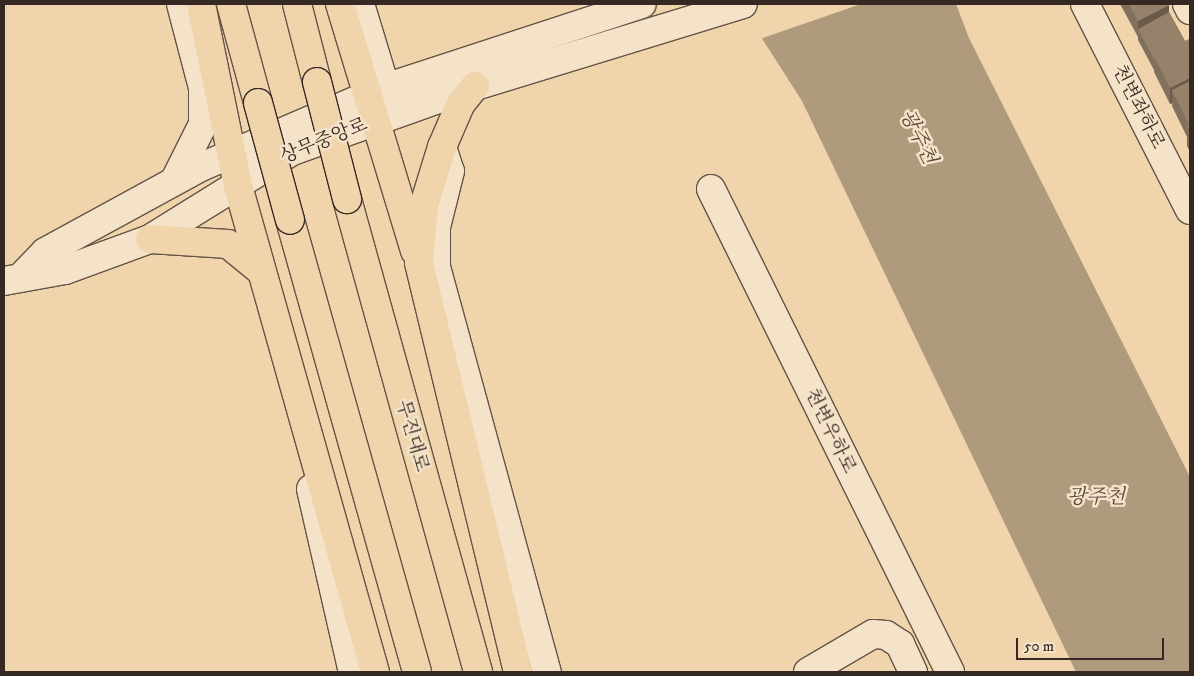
<!DOCTYPE html>
<meta charset="utf-8">
<style>
body{margin:0}
#map{position:relative;width:1194px;height:676px;overflow:hidden;background:#efd4ac;font-family:"IM FELL DW Pica","Noto Serif KR",serif}
div>[style]{position:absolute}
.water>*{inset:0;background:#b09a7e}
.pier>*{inset:0;background:#efd4ac}
.roads{filter:drop-shadow(1px 0 #645446) drop-shadow(-1px 0 #645446) drop-shadow(0 1px #645446) drop-shadow(0 -1px #645446)}
.minor>*{height:28px;margin:-14px;padding:0 14px;transform-origin:14px;border-radius:14px;background:#f5e3c9}
.highway>*{height:28px;margin:-14px;padding:0 14px;transform-origin:14px;border-radius:14px;background:#efd4ac}
.bridges{filter:drop-shadow(1px 0 #362924) drop-shadow(-1px 0 #362924) drop-shadow(0 1px #362924) drop-shadow(0 -1px #362924)}
.highway-bridge>*{height:28px;margin:-14px;padding:0 14px;transform-origin:14px;border-radius:14px;background:#efd4ac}
.wall>*{inset:0;background:#81705c}
.shaded-wall>*{inset:0;background:#695b4b}
.building>*{inset:0;background:#96826b}
span{translate:-50% -50%;white-space:nowrap;text-align:center;line-height:1.15;-webkit-text-stroke:5px #f5e3c9;paint-order:stroke}
.street-label{font-size:19px;color:#362924}
.water-label{font-size:20px;color:#5b4b3f;font-style:italic}
.frame{position:absolute;inset:0;border:5px solid #362924;pointer-events:none}
.scale{position:absolute;left:1016px;top:638px;width:148px;height:22px;box-sizing:border-box;border:2px solid #362924;border-top:0;padding-left:6px;font-size:15px;line-height:18px;white-space:nowrap;color:#362924;-webkit-text-stroke:4px #f5e3c9;paint-order:stroke}
</style>
<div id="map">
<div class="water">
<div style="clip-path:polygon(740px 4px,956px 4px,969px 38px,1190px 477px,1190px 672px,1076px 672px,802px 101px)"></div>
</div>
<div class="pier">
<div style="clip-path:polygon(738px 4px,861px 4px,760px 39px)"></div>
</div>
<div class="roads">
<div class="minor">
<div style="left:181px;top:4px;width:87px;rotate:75.3deg"></div>
<div style="left:203px;top:88px;width:36px;rotate:90deg"></div>
<div style="left:360px;top:4px;width:107px;rotate:73.1deg"></div>
<div style="left:1085px;top:4px;width:231px;rotate:63deg"></div>
<div style="left:1187px;top:4px;width:7px;rotate:63deg"></div>
<div style="left:442px;top:147px;width:25px;rotate:72deg"></div>
<div style="left:450px;top:171px;width:58px;rotate:104deg"></div>
<div style="left:436px;top:227px;width:40px;rotate:90deg"></div>
<div style="left:436px;top:267px;width:420px;rotate:74.7deg"></div>
<div style="left:175px;top:180px;width:80px;rotate:-63.4deg"></div>
<div style="left:711px;top:189px;width:539px;rotate:63.67deg"></div>
<div style="left:24px;top:274px;width:30px;rotate:-46deg"></div>
<div style="left:45px;top:252px;width:178px;rotate:-28.6deg"></div>
<div style="left:201px;top:167px;width:200px;rotate:-23.2deg"></div>
<div style="left:385px;top:88px;width:270px;rotate:-18.1deg"></div>
<div style="left:4px;top:281px;width:62px;rotate:-10.2deg"></div>
<div style="left:65px;top:270px;width:90px;rotate:-20deg"></div>
<div style="left:150px;top:239px;width:167px;rotate:-31.8deg"></div>
<div style="left:292px;top:151px;width:194px;rotate:-19.6deg"></div>
<div style="left:475px;top:86px;width:280px;rotate:-17deg"></div>
<div style="left:311px;top:489px;width:188px;rotate:77.1deg"></div>
<div style="left:808px;top:672px;width:75px;rotate:-30.3deg"></div>
<div style="left:873px;top:634px;width:13px;rotate:4deg"></div>
<div style="left:886px;top:635px;width:17px;rotate:33deg"></div>
<div style="left:900px;top:644px;width:31px;rotate:65deg"></div>
</div>
<div class="highway">
<div style="left:201px;top:4px;width:186px;rotate:78.5deg"></div>
<div style="left:238px;top:186px;width:505px;rotate:74.26deg"></div>
<div style="left:231px;top:4px;width:103px;rotate:74.7deg"></div>
<div style="left:297px;top:4px;width:81px;rotate:75.6deg"></div>
<div style="left:340px;top:4px;width:258px;rotate:73.1deg"></div>
<div style="left:475px;top:86px;width:22px;rotate:129deg"></div>
<div style="left:461px;top:103px;width:48px;rotate:113.4deg"></div>
<div style="left:442px;top:147px;width:61px;rotate:107.2deg"></div>
<div style="left:424px;top:205px;width:58px;rotate:94.9deg"></div>
<div style="left:419px;top:263px;width:421px;rotate:76.4deg"></div>
<div style="left:347px;top:199px;width:491px;rotate:74.5deg"></div>
<div style="left:290px;top:220px;width:470px;rotate:74.3deg"></div>
<div style="left:150px;top:239px;width:78px;rotate:3.7deg"></div>
<div style="left:228px;top:244px;width:43px;rotate:39.3deg"></div>
</div>
</div>
<div class="bridges">
<div class="highway-bridge">
<div style="left:317px;top:82px;width:121px;rotate:75.6deg"></div>
<div style="left:258px;top:103px;width:121px;rotate:74.7deg"></div>
</div>
</div>
<div class="wall">
<div style="clip-path:polygon(1120px 4px,1168px 4px,1169px 12px,1185px 41px,1190px 40px,1190px 152px,1187px 146px,1187px 137px,1172px 106px,1172px 103px,1170px 104px,1154px 72px,1154px 70px,1138px 40px,1138px 37px)"></div>
</div>
<div class="shaded-wall">
<div style="clip-path:polygon(1169px 5px,1169px 21px,1138px 29px,1138px 37px,1138px 21px)"></div>
<div style="clip-path:polygon(1190px 78px,1190px 94px,1172px 90px,1172px 103px,1170px 104px,1170px 88px)"></div>
</div>
<div class="building">
<div style="clip-path:polygon(1129px 4px,1168px 4px,1169px 5px,1138px 21px)"></div>
<div style="clip-path:polygon(1169px 12px,1185px 41px,1154px 56px,1154px 59px,1138px 29px)"></div>
<div style="clip-path:polygon(1189px 39px,1190px 40px,1190px 78px,1170px 88px,1154px 56px)"></div>
<div style="clip-path:polygon(1190px 81px,1190px 121px,1188px 123px,1172px 90px)"></div>
<div style="clip-path:polygon(1190px 124px,1190px 131px,1187px 125px)"></div>
</div>
<div class="street-label">
<span style="left:1138px;top:107px;rotate:63deg">천변좌하로</span>
<span style="left:324px;top:141px;rotate:-22deg">상무중앙로</span>
<span style="left:830px;top:431px;rotate:64deg">천변우하로</span>
<span style="left:412px;top:436px;rotate:74deg">무진대로</span>
</div>
<div class="water-label">
<span style="left:918px;top:137px;rotate:64deg">광주천</span>
<span style="left:1096px;top:497px">광주천</span>
</div>
<div class="frame"></div>
<div class="scale">50 m</div>
</div>
